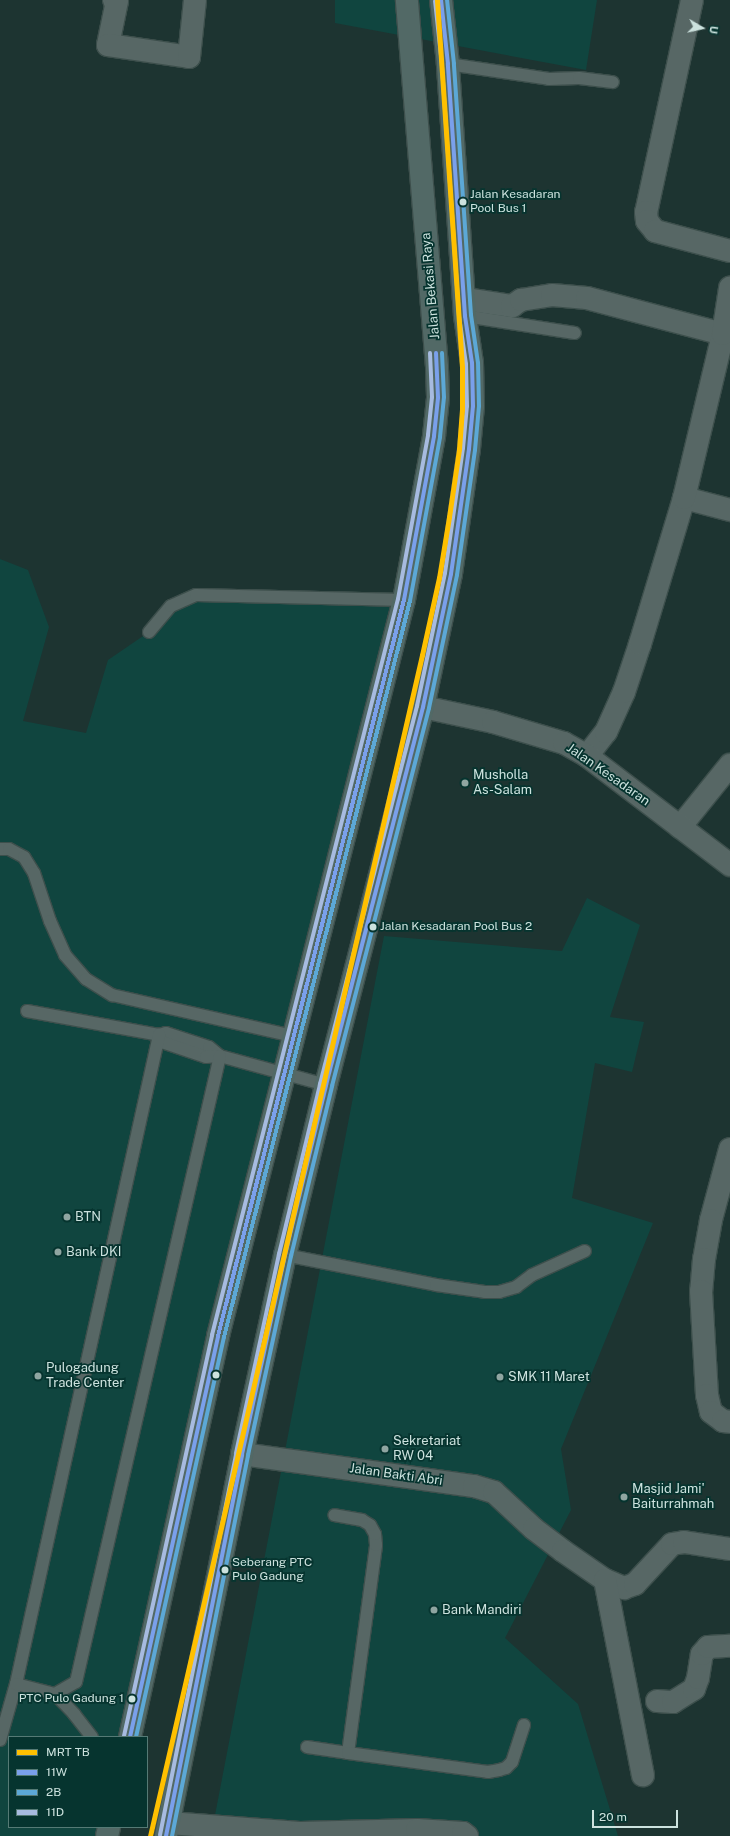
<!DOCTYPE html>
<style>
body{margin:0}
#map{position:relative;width:730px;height:1836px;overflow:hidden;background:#1d3431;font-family:"Public Sans",sans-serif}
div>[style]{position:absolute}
.built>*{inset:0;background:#10453f}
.roads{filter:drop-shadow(1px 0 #3d4f4c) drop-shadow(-1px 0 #3d4f4c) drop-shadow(0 1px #3d4f4c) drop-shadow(0 -1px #3d4f4c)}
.lane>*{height:12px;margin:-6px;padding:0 6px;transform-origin:6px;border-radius:6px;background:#576765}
.street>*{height:22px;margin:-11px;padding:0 11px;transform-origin:11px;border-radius:11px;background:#576765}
.secondary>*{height:22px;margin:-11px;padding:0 11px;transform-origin:11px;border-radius:11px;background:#576765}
.highway>*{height:22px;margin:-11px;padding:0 11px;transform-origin:11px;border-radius:11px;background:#526966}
.bus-1>*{height:4px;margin:-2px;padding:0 2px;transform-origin:2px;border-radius:2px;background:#7aa0eb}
.bus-2>*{height:4px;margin:-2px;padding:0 2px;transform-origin:2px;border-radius:2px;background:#5ca8d6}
.bus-3>*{height:4px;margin:-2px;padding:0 2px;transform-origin:2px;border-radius:2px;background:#a7bbe0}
.metro-1>*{height:5px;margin:-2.5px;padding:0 2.5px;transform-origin:2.5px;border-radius:2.5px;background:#ffc000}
.dots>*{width:11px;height:11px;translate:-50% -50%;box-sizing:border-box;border:2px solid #06342f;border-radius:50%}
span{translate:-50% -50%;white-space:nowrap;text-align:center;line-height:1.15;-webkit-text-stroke:3.5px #06342f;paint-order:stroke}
.bus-label{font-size:12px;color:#cce2de}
.left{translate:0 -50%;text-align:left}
.right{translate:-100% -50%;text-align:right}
.street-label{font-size:13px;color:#cce2de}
.poi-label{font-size:13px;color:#cce2de}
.legend{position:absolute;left:8px;top:1736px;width:140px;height:92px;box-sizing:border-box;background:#06342f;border:1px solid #557a75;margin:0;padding:5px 7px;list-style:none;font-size:12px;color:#cce2de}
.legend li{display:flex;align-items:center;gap:8px;height:20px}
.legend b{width:20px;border:1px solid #557a75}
.north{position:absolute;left:682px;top:8px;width:40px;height:40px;-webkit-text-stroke:3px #06342f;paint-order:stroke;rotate:99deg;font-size:11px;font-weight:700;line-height:16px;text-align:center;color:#cce2de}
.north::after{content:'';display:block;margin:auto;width:14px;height:18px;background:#cce2de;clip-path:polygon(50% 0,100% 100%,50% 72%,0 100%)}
.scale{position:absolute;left:592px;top:1810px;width:86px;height:18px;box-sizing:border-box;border:2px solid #cce2de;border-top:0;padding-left:5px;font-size:12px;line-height:14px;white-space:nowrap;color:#cce2de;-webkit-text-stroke:3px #06342f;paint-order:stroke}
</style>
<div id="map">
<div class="built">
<div style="clip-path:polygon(335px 0,597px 0,586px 70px,335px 23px)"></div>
<div style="clip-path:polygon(0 559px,28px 570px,49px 627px,23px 721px,86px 733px,108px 660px,149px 632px,171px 606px,196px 595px,404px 600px,130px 1737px,9px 1737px,9px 1827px,110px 1827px,108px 1836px,0 1836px)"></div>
<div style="clip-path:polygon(587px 898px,640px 925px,610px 1017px,644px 1022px,632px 1072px,595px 1063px,572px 1198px,653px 1223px,561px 1449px,571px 1510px,505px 1638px,578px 1704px,618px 1836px,211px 1836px,384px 936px,562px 951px)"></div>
</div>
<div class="roads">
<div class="lane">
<div style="left:448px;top:64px;width:102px;rotate:8.4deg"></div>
<div style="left:549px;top:79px;width:30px;rotate:-2deg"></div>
<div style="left:579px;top:78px;width:34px;rotate:7deg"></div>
<div style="left:465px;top:316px;width:111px;rotate:8.8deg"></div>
<div style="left:149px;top:632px;width:34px;rotate:-50deg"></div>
<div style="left:171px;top:606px;width:27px;rotate:-24deg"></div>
<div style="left:196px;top:595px;width:208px;rotate:1.4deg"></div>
<div style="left:0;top:849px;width:9px"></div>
<div style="left:9px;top:849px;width:17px;rotate:28deg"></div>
<div style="left:24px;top:857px;width:19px;rotate:58deg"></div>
<div style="left:34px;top:873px;width:51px;rotate:71.6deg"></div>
<div style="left:50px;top:921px;width:37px;rotate:66deg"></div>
<div style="left:65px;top:955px;width:32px;rotate:49deg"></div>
<div style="left:86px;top:979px;width:31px;rotate:32deg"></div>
<div style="left:112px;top:995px;width:186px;rotate:12.8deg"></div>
<div style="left:27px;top:1011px;width:134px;rotate:10.3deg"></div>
<div style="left:159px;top:1035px;width:7px;rotate:-16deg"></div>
<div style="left:166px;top:1033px;width:45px;rotate:18deg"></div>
<div style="left:209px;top:1047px;width:14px;rotate:39deg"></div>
<div style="left:220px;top:1056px;width:110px;rotate:15.3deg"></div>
<div style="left:159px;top:1035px;width:8px;rotate:67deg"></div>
<div style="left:162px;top:1042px;width:46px;rotate:18.8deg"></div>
<div style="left:206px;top:1057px;width:14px;rotate:-4deg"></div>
<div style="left:285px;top:1255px;width:154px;rotate:11.2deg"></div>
<div style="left:436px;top:1285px;width:49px;rotate:8.1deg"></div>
<div style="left:485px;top:1292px;width:14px"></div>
<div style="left:499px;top:1292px;width:18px;rotate:-16deg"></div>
<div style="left:516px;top:1287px;width:20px;rotate:-37deg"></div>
<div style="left:532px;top:1275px;width:58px;rotate:-24.4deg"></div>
<div style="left:16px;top:1684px;width:665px;rotate:-77.57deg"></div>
<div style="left:55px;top:1694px;width:24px;rotate:-30deg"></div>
<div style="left:76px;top:1682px;width:642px;rotate:-77.05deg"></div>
<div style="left:0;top:1740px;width:58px;rotate:-74.1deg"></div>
<div style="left:16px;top:1684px;width:40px;rotate:14.4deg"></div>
<div style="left:55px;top:1694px;width:28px;rotate:46deg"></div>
<div style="left:74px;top:1714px;width:29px;rotate:52deg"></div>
<div style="left:307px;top:1747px;width:41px;rotate:8.3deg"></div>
<div style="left:348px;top:1753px;width:210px;rotate:-82.3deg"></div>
<div style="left:376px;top:1545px;width:11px;rotate:-95deg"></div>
<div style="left:375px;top:1534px;width:10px;rotate:-119deg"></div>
<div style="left:370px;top:1525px;width:9px;rotate:-148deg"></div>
<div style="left:362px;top:1520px;width:28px;rotate:-170deg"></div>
<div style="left:348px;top:1753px;width:141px;rotate:7.7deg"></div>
<div style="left:488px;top:1772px;width:11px;rotate:-10deg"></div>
<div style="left:499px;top:1770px;width:7px;rotate:-16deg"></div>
<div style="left:506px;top:1768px;width:8px;rotate:-45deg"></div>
<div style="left:512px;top:1762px;width:39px;rotate:-72deg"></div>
</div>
<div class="street">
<div style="left:114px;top:0;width:3px;rotate:18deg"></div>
<div style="left:117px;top:1px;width:45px;rotate:101.6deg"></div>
<div style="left:108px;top:45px;width:82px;rotate:8.4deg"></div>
<div style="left:189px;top:57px;width:57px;rotate:-84deg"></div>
<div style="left:692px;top:0;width:217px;rotate:102.2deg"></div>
<div style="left:646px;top:212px;width:9px;rotate:84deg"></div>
<div style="left:647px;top:221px;width:13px;rotate:51deg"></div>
<div style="left:655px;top:231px;width:78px;rotate:14.9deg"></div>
<div style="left:465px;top:299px;width:48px;rotate:8.5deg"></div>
<div style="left:512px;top:306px;width:11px;rotate:-34deg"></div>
<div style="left:521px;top:300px;width:31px;rotate:-9deg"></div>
<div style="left:552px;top:295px;width:35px;rotate:5deg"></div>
<div style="left:587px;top:298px;width:141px;rotate:14.8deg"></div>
<div style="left:684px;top:498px;width:48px;rotate:14.6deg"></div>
<div style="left:587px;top:756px;width:31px;rotate:-52deg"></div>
<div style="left:606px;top:732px;width:44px;rotate:-65.8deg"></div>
<div style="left:624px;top:692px;width:51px;rotate:-71.6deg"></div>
<div style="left:640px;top:644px;width:152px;rotate:-73.2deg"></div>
<div style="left:684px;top:498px;width:169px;rotate:-76.6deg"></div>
<div style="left:723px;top:334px;width:47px;rotate:-81.3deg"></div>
<div style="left:680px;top:827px;width:80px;rotate:-51.1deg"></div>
<div style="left:730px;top:1149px;width:73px;rotate:105deg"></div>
<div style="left:711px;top:1220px;width:40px;rotate:100deg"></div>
<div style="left:704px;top:1259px;width:32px;rotate:95deg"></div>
<div style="left:701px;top:1291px;width:104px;rotate:86.7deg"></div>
<div style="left:707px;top:1395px;width:17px;rotate:77deg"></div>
<div style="left:711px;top:1412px;width:15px;rotate:37deg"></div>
<div style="left:723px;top:1421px;width:7px;rotate:8deg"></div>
<div style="left:242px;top:1454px;width:234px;rotate:7.9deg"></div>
<div style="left:474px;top:1486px;width:21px;rotate:17deg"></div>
<div style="left:494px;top:1492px;width:54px;rotate:42.8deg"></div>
<div style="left:534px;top:1529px;width:36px;rotate:37deg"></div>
<div style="left:563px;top:1551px;width:51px;rotate:34.6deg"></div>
<div style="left:605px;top:1580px;width:21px;rotate:23deg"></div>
<div style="left:624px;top:1588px;width:12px;rotate:-20deg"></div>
<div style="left:635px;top:1584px;width:54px;rotate:-47.2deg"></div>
<div style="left:672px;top:1544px;width:12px;rotate:-9deg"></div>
<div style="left:684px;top:1542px;width:47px;rotate:8.7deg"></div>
<div style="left:605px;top:1580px;width:199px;rotate:79deg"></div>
<div style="left:657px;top:1701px;width:16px;rotate:4deg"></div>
<div style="left:673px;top:1702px;width:25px;rotate:-32deg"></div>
<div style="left:694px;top:1689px;width:12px;rotate:-70deg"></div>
<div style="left:698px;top:1678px;width:24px;rotate:-81deg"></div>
<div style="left:702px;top:1654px;width:9px;rotate:-49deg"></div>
<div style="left:708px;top:1647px;width:22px;rotate:-3deg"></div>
<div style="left:169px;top:1823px;width:131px;rotate:4.4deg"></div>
<div style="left:300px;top:1833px;width:117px;rotate:-1.5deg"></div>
<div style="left:417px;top:1830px;width:46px;rotate:3.7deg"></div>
<div style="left:463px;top:1833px;width:5px;rotate:37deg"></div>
</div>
<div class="secondary">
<div style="left:423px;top:707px;width:72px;rotate:12.1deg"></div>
<div style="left:493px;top:722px;width:74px;rotate:16.5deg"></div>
<div style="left:564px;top:743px;width:26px;rotate:29deg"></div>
<div style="left:587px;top:756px;width:180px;rotate:37.3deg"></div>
</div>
<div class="highway">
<div style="left:130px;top:1737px;width:411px;rotate:-77.6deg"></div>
<div style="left:218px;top:1336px;width:759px;rotate:-75.82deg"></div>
<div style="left:404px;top:600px;width:167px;rotate:-79.6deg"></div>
<div style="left:434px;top:436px;width:39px;rotate:-84deg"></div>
<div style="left:438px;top:397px;width:30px;rotate:-92deg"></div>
<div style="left:437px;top:367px;width:368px;rotate:-94.7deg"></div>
<div style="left:107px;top:1836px;width:9px;rotate:-77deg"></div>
<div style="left:166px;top:1836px;width:389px;rotate:-78.7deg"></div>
<div style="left:242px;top:1454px;width:204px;rotate:-77.8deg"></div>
<div style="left:285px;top:1255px;width:175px;rotate:-76.4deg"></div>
<div style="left:326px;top:1085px;width:390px;rotate:-75.6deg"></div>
<div style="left:423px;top:707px;width:136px;rotate:-78.1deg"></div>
<div style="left:451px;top:574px;width:126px;rotate:-81.8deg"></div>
<div style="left:469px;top:449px;width:43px;rotate:-84.7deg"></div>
<div style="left:473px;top:406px;width:43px;rotate:-91.3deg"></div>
<div style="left:472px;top:363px;width:48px;rotate:-98.5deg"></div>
<div style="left:465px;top:316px;width:253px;rotate:-93.9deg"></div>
<div style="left:448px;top:64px;width:64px;rotate:-96.2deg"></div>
</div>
</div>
<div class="bus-1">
<div style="left:130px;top:1737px;width:411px;rotate:-77.6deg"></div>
<div style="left:218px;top:1336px;width:759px;rotate:-75.82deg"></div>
<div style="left:404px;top:600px;width:167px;rotate:-79.6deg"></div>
<div style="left:434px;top:436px;width:39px;rotate:-84deg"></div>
<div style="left:438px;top:397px;width:44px;rotate:-92.6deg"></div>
<div style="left:166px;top:1836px;width:389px;rotate:-78.7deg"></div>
<div style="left:242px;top:1454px;width:204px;rotate:-77.8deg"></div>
<div style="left:285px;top:1255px;width:175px;rotate:-76.4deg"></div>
<div style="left:326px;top:1085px;width:390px;rotate:-75.6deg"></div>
<div style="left:423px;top:707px;width:136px;rotate:-78.1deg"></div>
<div style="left:451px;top:574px;width:126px;rotate:-81.8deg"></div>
<div style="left:469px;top:449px;width:43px;rotate:-84.7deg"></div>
<div style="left:473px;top:406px;width:43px;rotate:-91.3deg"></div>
<div style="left:472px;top:363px;width:48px;rotate:-98.5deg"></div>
<div style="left:465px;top:316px;width:253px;rotate:-93.9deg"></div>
<div style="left:448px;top:64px;width:64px;rotate:-96.2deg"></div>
</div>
<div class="bus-2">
<div style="left:136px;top:1737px;width:410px;rotate:-77.6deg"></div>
<div style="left:224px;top:1337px;width:759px;rotate:-75.82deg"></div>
<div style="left:410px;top:601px;width:167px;rotate:-79.6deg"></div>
<div style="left:440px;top:437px;width:40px;rotate:-84.3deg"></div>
<div style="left:444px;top:397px;width:44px;rotate:-92.6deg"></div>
<div style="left:172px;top:1836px;width:389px;rotate:-78.7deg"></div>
<div style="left:248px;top:1455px;width:204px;rotate:-77.8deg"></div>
<div style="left:291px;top:1256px;width:175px;rotate:-76.4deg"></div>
<div style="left:332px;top:1086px;width:390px;rotate:-75.6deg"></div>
<div style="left:429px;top:708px;width:136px;rotate:-78.1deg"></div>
<div style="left:457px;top:575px;width:126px;rotate:-81.8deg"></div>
<div style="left:475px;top:450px;width:44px;rotate:-84.8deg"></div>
<div style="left:479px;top:406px;width:43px;rotate:-91.3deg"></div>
<div style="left:478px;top:363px;width:49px;rotate:-98.3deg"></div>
<div style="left:471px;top:315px;width:252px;rotate:-93.9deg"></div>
<div style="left:454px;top:64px;width:64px;rotate:-96.2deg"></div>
</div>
<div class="bus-3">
<div style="left:124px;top:1736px;width:411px;rotate:-77.6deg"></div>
<div style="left:212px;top:1335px;width:759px;rotate:-75.82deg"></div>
<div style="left:398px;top:599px;width:167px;rotate:-79.6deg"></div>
<div style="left:428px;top:435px;width:38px;rotate:-84deg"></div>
<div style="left:432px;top:397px;width:44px;rotate:-92.6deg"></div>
<div style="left:160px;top:1835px;width:389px;rotate:-78.7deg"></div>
<div style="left:236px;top:1453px;width:204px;rotate:-77.8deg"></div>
<div style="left:279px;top:1254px;width:175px;rotate:-76.4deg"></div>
<div style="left:320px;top:1084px;width:390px;rotate:-75.6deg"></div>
<div style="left:417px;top:706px;width:136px;rotate:-78.1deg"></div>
<div style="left:445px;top:573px;width:126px;rotate:-81.8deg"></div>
<div style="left:463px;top:448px;width:42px;rotate:-84.6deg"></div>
<div style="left:467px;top:406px;width:42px;rotate:-91.4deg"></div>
<div style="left:466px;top:364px;width:49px;rotate:-98.3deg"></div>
<div style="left:459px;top:316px;width:252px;rotate:-93.9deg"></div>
<div style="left:442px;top:65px;width:64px;rotate:-96.2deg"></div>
</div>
<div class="metro-1">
<div style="left:150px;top:1836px;width:1212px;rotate:-77.03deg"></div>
<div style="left:422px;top:655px;width:79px;rotate:-77.6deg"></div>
<div style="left:439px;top:578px;width:62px;rotate:-80.7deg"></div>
<div style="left:449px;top:517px;width:69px;rotate:-81.6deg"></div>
<div style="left:459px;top:449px;width:40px;rotate:-85.7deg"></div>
<div style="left:462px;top:409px;width:42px;rotate:-90deg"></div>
<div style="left:462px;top:367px;width:368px;rotate:-93.9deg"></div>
</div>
<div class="dots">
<div style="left:463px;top:202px;background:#cce2de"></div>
<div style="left:465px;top:783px;background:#8fa5a1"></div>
<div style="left:373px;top:927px;background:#cce2de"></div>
<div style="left:67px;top:1217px;background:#8fa5a1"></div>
<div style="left:58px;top:1252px;background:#8fa5a1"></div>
<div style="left:216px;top:1375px;background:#cce2de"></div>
<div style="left:38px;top:1376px;background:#8fa5a1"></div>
<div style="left:500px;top:1377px;background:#8fa5a1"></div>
<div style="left:385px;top:1449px;background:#8fa5a1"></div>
<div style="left:624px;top:1497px;background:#8fa5a1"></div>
<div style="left:225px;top:1570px;background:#cce2de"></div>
<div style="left:434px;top:1610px;background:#8fa5a1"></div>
<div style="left:132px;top:1699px;background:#cce2de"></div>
</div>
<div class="bus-label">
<span class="left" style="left:470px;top:202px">Jalan Kesadaran<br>Pool Bus 1</span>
<span class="left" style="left:380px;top:927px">Jalan Kesadaran Pool Bus 2</span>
<span class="left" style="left:232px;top:1570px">Seberang PTC<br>Pulo Gadung</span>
<span class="right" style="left:124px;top:1699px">PTC Pulo Gadung 1</span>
</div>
<div class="street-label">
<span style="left:431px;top:286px;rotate:-95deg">Jalan Bekasi Raya</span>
<span style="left:608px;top:775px;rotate:35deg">Jalan Kesadaran</span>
<span style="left:396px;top:1475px;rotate:8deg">Jalan Bakti Abri</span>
</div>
<div class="poi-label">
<span class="left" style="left:473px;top:783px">Musholla<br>As-Salam</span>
<span class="left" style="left:75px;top:1217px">BTN</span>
<span class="left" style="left:66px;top:1252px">Bank DKI</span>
<span class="left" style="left:46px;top:1376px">Pulogadung<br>Trade Center</span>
<span class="left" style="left:508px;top:1377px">SMK 11 Maret</span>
<span class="left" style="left:393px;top:1449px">Sekretariat<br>RW 04</span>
<span class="left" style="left:632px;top:1497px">Masjid Jami'<br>Baiturrahmah</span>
<span class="left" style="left:442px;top:1610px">Bank Mandiri</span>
</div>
<ul class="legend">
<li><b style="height:5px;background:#ffc000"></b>MRT TB</li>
<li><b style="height:5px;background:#7aa0eb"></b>11W</li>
<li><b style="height:5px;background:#5ca8d6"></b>2B</li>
<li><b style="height:5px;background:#a7bbe0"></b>11D</li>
</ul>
<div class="north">U</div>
<div class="scale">20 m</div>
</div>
